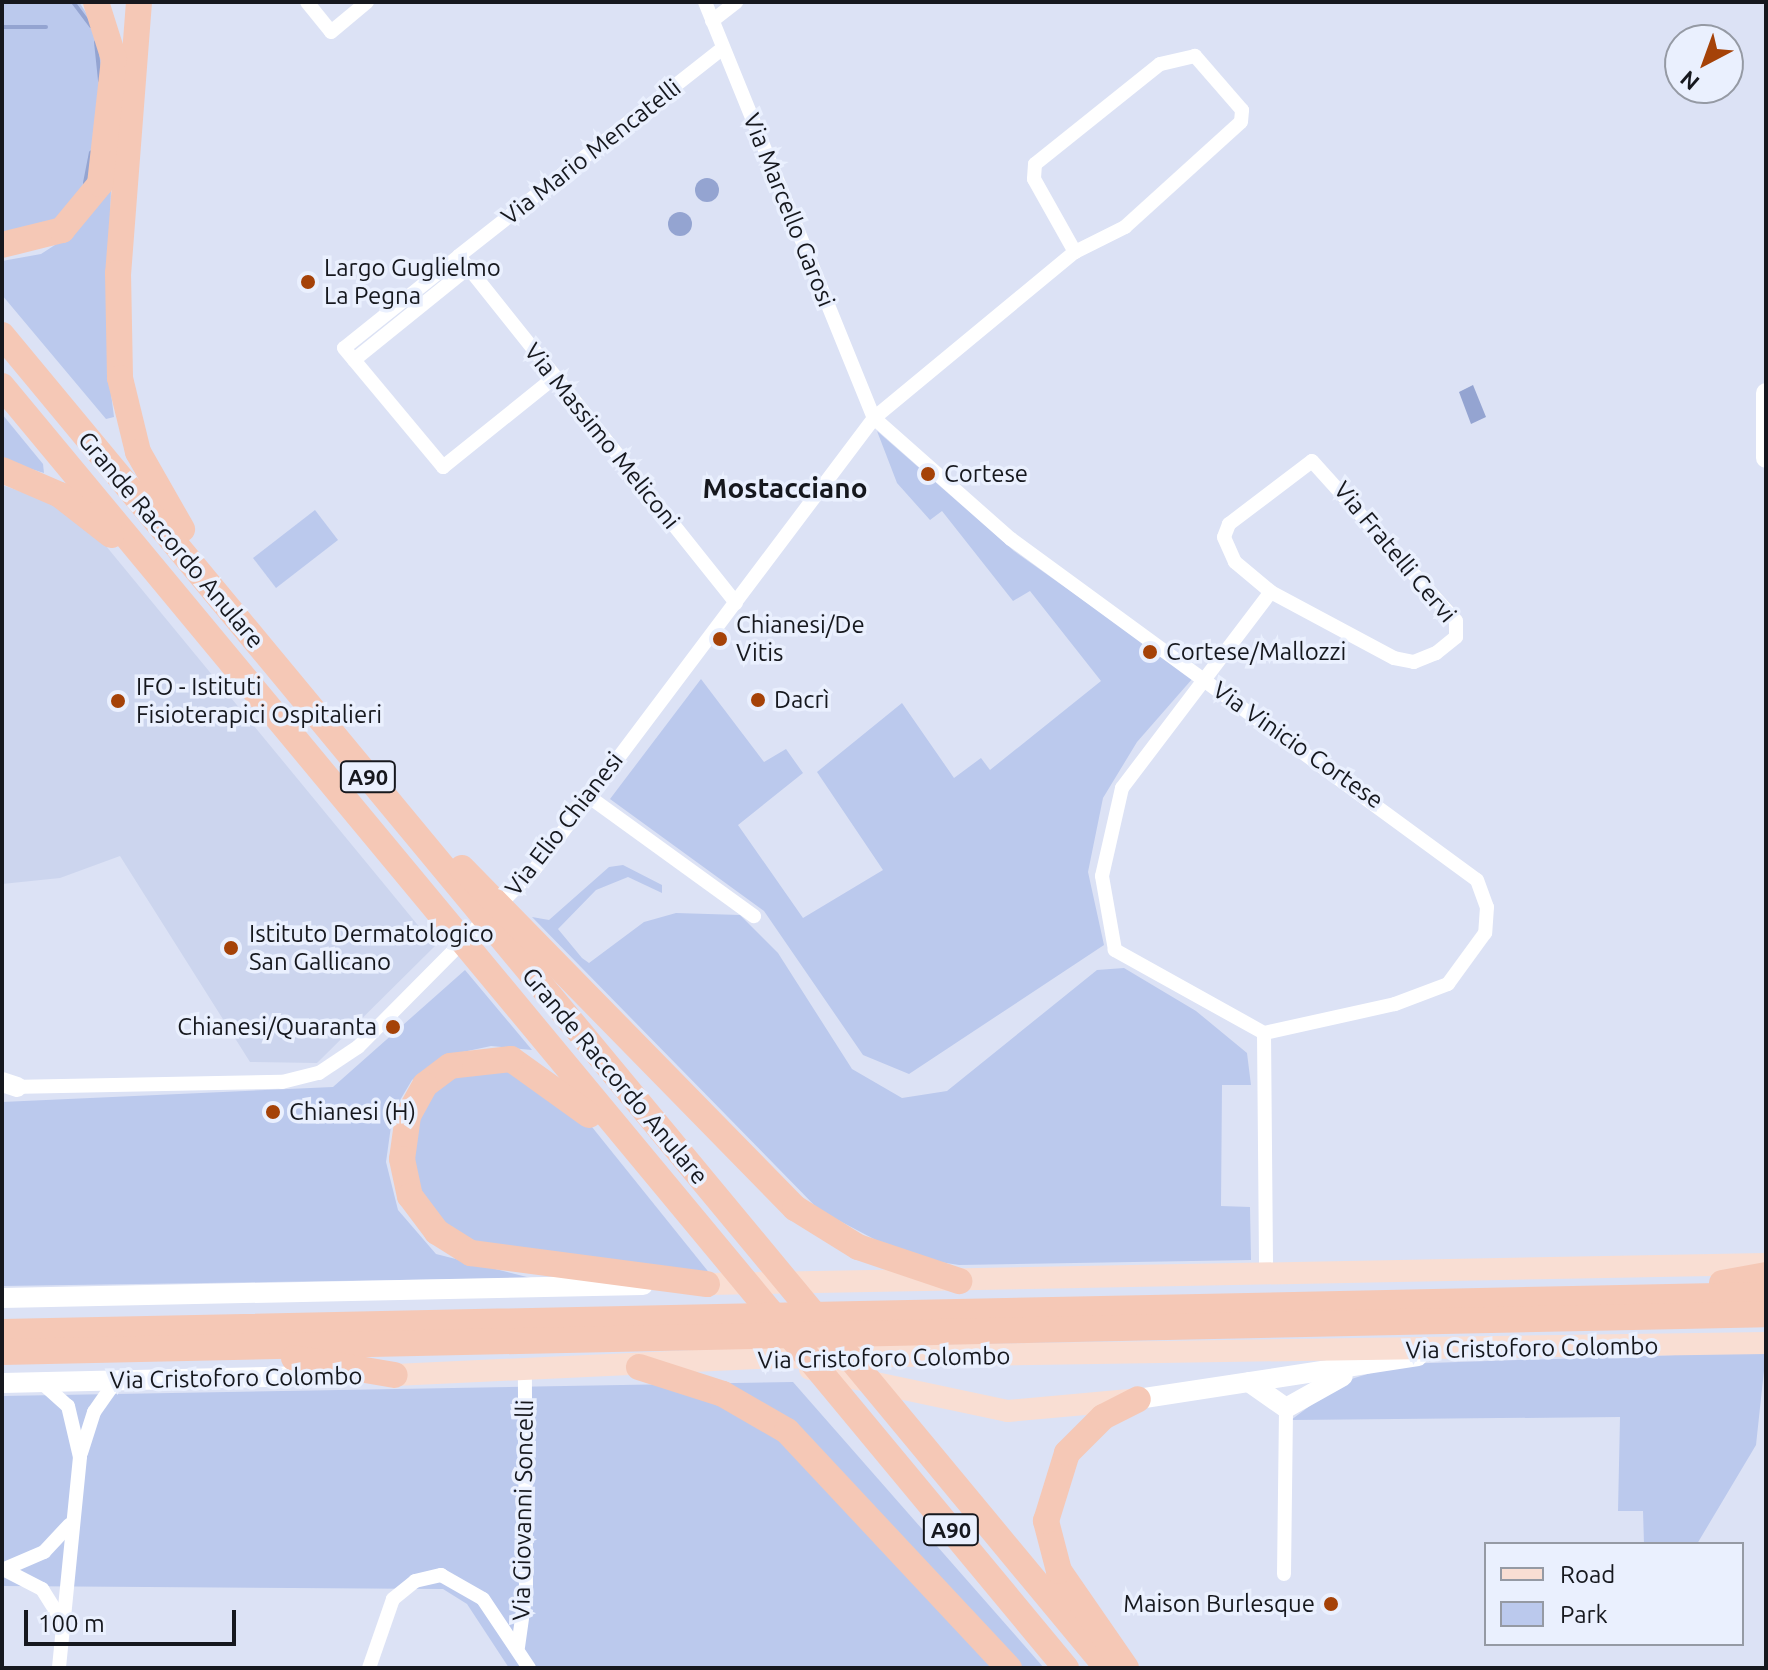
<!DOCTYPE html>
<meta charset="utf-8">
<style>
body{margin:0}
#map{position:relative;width:1768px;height:1670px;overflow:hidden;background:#dce2f5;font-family:Ubuntu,sans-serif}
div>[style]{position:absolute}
.built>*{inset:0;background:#ccd5ee}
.green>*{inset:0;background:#bbc9ed}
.water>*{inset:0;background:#94a4d1}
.round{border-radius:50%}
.stream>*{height:4px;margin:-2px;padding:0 2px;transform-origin:2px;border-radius:2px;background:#94a4d1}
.street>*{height:14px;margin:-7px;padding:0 7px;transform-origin:7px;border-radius:7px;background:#fff}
.secondary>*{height:20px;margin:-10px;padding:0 10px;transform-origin:10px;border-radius:10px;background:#fff}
.primary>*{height:22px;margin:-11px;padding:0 11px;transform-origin:11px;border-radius:11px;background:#f9ded3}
.highway>*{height:26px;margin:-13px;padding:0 13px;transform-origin:13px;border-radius:13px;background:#f5c8b6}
.dots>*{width:22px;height:22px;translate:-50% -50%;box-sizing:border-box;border:4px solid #eaf0fe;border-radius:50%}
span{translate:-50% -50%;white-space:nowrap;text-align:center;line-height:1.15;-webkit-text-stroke:7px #eaf0fe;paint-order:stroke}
.shield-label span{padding:2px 6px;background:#eaf0fe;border:2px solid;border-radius:6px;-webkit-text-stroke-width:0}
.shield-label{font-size:22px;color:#16181e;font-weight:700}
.street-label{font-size:24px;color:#16181e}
.poi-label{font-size:24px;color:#16181e}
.left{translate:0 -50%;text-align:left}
.right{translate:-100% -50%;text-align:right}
.quarter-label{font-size:28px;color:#16181e;font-weight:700}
.frame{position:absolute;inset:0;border:4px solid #16181e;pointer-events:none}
.legend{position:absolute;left:1484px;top:1542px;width:260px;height:104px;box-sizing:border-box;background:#eaf0fe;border:2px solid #959aa4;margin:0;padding:10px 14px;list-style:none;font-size:24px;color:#16181e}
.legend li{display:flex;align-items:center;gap:16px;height:40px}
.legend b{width:40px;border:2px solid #959aa4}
.north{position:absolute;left:1664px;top:24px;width:80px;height:80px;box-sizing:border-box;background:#eaf0fe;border:2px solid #959aa4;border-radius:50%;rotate:221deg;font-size:22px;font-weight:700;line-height:32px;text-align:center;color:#16181e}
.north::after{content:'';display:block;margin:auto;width:28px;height:36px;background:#a54208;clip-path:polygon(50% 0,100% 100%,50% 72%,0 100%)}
.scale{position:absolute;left:24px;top:1610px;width:212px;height:36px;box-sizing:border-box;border:4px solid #16181e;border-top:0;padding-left:10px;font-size:24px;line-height:28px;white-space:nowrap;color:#16181e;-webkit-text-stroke:6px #eaf0fe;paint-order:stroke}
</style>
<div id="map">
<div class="built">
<div style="clip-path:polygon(2px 485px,51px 502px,106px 546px,435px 946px,317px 1063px,250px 1062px,120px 856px,60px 878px,2px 884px)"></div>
</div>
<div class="green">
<div style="clip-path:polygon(2px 2px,79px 2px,105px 42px,99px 174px,67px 221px,2px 239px)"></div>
<div style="clip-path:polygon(111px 186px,107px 362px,114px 417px,106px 419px,2px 295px,2px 261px,41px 254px,72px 234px)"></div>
<div style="clip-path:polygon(2px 414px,43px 464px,44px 473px,2px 460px)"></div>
<div style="clip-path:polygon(877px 431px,1014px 551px,1193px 678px,1137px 742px,1103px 798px,1088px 872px,1104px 945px,909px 1074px,863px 1055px,764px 911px,610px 799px,701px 679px,764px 762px,786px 749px,803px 773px,738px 825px,803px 918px,883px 870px,817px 772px,902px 703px,954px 778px,981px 758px,990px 770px,1101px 681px,1030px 591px,1013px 601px,942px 511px,930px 520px,897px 483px)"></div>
<div style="clip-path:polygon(315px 510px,338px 540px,276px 588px,253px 558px)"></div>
<div style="clip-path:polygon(623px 865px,662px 885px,662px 893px,628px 877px,596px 890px,558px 929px,582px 958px,589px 963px,644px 922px,676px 913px,740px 915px,778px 953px,852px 1069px,902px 1098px,947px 1091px,1097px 970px,1124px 968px,1196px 1011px,1247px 1053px,1251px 1085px,1222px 1085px,1221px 1206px,1250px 1207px,1251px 1260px,959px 1265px,908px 1257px,819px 1210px,532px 917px,549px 920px,609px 867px)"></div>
<div style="clip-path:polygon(465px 970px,532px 1050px,491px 1046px,444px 1056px,412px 1080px,393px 1112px,386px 1162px,398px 1210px,436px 1254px,531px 1278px,2px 1286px,2px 1102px,333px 1087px)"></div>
<div style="clip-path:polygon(513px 1067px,592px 1127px,711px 1275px,489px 1249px,428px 1214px,408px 1141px,443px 1078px)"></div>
<div style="clip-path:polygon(1766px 1352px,1756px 1445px,1697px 1544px,1644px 1544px,1643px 1511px,1618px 1511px,1620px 1417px,1291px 1420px,1342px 1382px,1399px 1364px)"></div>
<div style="clip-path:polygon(793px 1382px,1044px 1668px,509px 1668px,467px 1604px,443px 1589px,2px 1586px,2px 1396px)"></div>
</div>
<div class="water">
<div class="round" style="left:695px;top:178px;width:24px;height:24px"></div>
<div class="round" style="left:668px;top:212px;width:24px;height:24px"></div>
<div style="clip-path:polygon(1473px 385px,1486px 417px,1471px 424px,1459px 392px)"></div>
</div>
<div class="stream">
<div style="left:73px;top:2px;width:30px;rotate:53deg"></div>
<div style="left:2px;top:27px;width:44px"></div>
<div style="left:96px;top:42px;width:39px;rotate:84deg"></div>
<div style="left:85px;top:183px;width:31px;rotate:-79deg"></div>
</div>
<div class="street">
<div style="left:307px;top:2px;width:38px;rotate:51deg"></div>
<div style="left:331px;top:32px;width:47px;rotate:-39.8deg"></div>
<div style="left:705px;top:2px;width:449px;rotate:67.9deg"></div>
<div style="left:874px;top:418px;width:183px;rotate:41.5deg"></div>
<div style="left:1011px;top:539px;width:577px;rotate:36.2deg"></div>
<div style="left:1477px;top:880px;width:29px;rotate:70deg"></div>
<div style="left:1487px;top:907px;width:26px;rotate:94deg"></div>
<div style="left:1485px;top:933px;width:63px;rotate:126deg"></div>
<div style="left:1448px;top:984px;width:57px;rotate:159.3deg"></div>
<div style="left:1395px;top:1004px;width:134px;rotate:167.5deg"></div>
<div style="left:712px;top:21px;width:31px;rotate:-38deg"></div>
<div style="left:723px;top:48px;width:336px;rotate:141.8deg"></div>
<div style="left:459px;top:256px;width:444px;rotate:51.4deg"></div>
<div style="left:459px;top:256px;width:147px;rotate:141.3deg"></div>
<div style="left:344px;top:348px;width:155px;rotate:50.2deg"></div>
<div style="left:443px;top:467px;width:144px;rotate:-38.8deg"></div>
<div style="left:354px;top:360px;width:146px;rotate:-38.9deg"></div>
<div style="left:1312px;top:461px;width:215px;rotate:48deg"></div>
<div style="left:1456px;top:621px;width:16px;rotate:90deg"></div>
<div style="left:1456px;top:637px;width:26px;rotate:141deg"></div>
<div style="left:1436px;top:653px;width:24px;rotate:158deg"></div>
<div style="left:1414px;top:662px;width:20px;rotate:-169deg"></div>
<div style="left:1394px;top:658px;width:140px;rotate:-151.8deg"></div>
<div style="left:1271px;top:592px;width:47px;rotate:-140.2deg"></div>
<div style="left:1235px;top:562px;width:27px;rotate:-114deg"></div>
<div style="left:1224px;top:537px;width:14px;rotate:-69deg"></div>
<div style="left:1229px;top:524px;width:104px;rotate:-37.2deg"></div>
<div style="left:588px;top:796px;width:205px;rotate:35.9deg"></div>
<div style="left:1264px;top:1033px;width:171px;rotate:-150.9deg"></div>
<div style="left:1115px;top:950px;width:75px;rotate:-100deg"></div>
<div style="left:1102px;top:876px;width:90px;rotate:-77.2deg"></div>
<div style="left:1122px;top:788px;width:246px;rotate:-52.8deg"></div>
<div style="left:1264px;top:1033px;width:242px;rotate:89.5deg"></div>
<div style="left:10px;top:1087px;width:272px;rotate:-1.1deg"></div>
<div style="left:282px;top:1082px;width:38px;rotate:-14deg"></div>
<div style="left:319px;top:1073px;width:47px;rotate:-33.7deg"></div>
<div style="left:358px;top:1047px;width:250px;rotate:-45.2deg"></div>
<div style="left:534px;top:870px;width:566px;rotate:-53.05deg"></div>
<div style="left:874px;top:418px;width:261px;rotate:-39.6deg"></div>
<div style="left:1075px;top:252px;width:56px;rotate:-26.6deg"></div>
<div style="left:1125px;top:227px;width:156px;rotate:-42.2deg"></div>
<div style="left:1241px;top:122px;width:12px;rotate:-85deg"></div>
<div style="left:1242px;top:110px;width:72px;rotate:-131deg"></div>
<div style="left:1195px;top:56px;width:36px;rotate:167deg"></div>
<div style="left:1160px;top:64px;width:160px;rotate:141.3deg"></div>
<div style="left:1035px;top:164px;width:15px;rotate:94deg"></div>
<div style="left:1034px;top:179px;width:84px;rotate:60.7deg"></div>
<div style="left:41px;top:1382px;width:36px;rotate:42deg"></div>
<div style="left:68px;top:1406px;width:52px;rotate:76.8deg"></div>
<div style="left:80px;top:1457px;width:212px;rotate:95.7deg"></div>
<div style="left:81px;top:1453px;width:43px;rotate:-72.4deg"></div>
<div style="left:94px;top:1412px;width:38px;rotate:-55deg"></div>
<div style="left:2px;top:1570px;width:46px;rotate:-23.2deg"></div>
<div style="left:44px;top:1552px;width:37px;rotate:-47deg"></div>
<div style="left:5px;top:1570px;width:42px;rotate:27.2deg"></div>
<div style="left:42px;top:1589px;width:34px;rotate:58deg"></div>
<div style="left:1284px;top:1574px;width:166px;rotate:-89.3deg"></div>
<div style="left:518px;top:1647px;width:58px;rotate:-82deg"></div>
<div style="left:526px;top:1590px;width:218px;rotate:-90.3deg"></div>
<div style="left:369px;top:1668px;width:73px;rotate:-70.8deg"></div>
<div style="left:393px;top:1599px;width:28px;rotate:-39deg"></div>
<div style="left:415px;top:1581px;width:27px;rotate:-13deg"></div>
<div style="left:441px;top:1575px;width:48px;rotate:29.7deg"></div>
<div style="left:483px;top:1599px;width:83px;rotate:56.3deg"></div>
</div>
<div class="secondary">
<div style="left:1766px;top:393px;width:65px;rotate:90deg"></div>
<div style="left:2px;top:1082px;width:16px;rotate:18deg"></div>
<div style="left:2px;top:1298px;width:641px;rotate:-1.16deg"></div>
<div style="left:1249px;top:1382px;width:45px;rotate:35.1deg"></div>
<div style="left:1286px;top:1408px;width:65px;rotate:-29.3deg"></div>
<div style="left:2px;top:1383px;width:344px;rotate:-1.3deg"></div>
<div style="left:1138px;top:1399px;width:283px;rotate:-8.7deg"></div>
</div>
<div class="primary">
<div style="left:707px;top:1284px;width:1059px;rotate:-1.08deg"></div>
<div style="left:810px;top:1369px;width:202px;rotate:12deg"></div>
<div style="left:1008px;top:1411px;width:122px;rotate:-5.2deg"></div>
<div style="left:395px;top:1375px;width:367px;rotate:-2.7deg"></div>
<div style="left:762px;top:1358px;width:1004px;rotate:-0.86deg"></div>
</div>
<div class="highway">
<div style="left:139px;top:2px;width:272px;rotate:94.4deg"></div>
<div style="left:118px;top:273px;width:105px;rotate:88.9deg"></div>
<div style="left:120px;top:378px;width:76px;rotate:76.3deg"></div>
<div style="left:138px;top:452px;width:89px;rotate:60.3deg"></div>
<div style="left:2px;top:245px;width:62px;rotate:-14deg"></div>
<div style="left:62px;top:230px;width:60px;rotate:-50.4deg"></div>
<div style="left:100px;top:184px;width:126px;rotate:-83.6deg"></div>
<div style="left:114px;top:59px;width:60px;rotate:-107.5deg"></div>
<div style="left:2px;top:335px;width:1731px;rotate:50.34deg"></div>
<div style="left:2px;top:386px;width:1666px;rotate:50.31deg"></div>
<div style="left:2px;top:470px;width:63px;rotate:23.3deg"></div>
<div style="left:60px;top:495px;width:65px;rotate:38.1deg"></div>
<div style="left:462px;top:868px;width:476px;rotate:45.6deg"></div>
<div style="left:795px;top:1208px;width:74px;rotate:31.8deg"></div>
<div style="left:858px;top:1247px;width:107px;rotate:18.6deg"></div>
<div style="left:589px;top:1115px;width:96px;rotate:-144.3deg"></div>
<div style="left:511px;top:1059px;width:61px;rotate:173.5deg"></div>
<div style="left:450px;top:1066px;width:31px;rotate:143deg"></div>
<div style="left:425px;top:1085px;width:35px;rotate:119deg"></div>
<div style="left:408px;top:1116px;width:43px;rotate:97.9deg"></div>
<div style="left:402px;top:1159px;width:38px;rotate:78deg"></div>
<div style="left:410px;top:1196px;width:45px;rotate:53.1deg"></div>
<div style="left:437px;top:1232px;width:40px;rotate:32deg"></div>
<div style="left:471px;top:1253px;width:238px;rotate:7.5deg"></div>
<div style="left:1722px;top:1283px;width:45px;rotate:-10.3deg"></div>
<div style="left:2px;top:1332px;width:1764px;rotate:-1.2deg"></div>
<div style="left:2px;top:1352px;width:1764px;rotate:-1.23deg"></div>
<div style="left:294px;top:1358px;width:102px;rotate:9.6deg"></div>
<div style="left:639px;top:1367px;width:88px;rotate:17.8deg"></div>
<div style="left:723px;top:1394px;width:74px;rotate:30deg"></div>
<div style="left:787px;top:1431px;width:325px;rotate:46.9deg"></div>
<div style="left:1126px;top:1668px;width:118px;rotate:-124.6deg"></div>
<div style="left:1059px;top:1571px;width:52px;rotate:-104.6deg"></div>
<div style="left:1046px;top:1521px;width:71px;rotate:-72.8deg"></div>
<div style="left:1067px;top:1453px;width:51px;rotate:-45deg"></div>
<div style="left:1103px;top:1417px;width:39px;rotate:-27deg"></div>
</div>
<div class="dots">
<div style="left:308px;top:282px;background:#a54208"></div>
<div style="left:928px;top:474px;background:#a54208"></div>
<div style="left:720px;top:639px;background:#a54208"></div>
<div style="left:1150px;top:652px;background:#a54208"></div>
<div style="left:758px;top:700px;background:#a54208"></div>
<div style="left:118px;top:701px;background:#a54208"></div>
<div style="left:231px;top:948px;background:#a54208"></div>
<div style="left:393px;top:1027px;background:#a54208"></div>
<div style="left:273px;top:1112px;background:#a54208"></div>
<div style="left:1331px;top:1604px;background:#a54208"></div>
</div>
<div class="shield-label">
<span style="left:368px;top:777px">A90</span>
<span style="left:951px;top:1530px">A90</span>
</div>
<div class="street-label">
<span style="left:591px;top:152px;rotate:-38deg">Via Mario Mencatelli</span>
<span style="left:789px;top:210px;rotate:68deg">Via Marcello Garosi</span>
<span style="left:602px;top:436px;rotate:51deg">Via Massimo Meliconi</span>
<span style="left:171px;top:540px;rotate:50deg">Grande Raccordo Anulare</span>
<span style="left:1395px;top:552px;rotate:50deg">Via Fratelli Cervi</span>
<span style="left:1298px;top:745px;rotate:35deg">Via Vinicio Cortese</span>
<span style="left:564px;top:824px;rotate:-52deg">Via Elio Chianesi</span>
<span style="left:615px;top:1076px;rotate:50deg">Grande Raccordo Anulare</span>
<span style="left:1532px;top:1348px;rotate:-1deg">Via Cristoforo Colombo</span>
<span style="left:884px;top:1358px;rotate:-1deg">Via Cristoforo Colombo</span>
<span style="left:236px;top:1378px;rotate:-1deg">Via Cristoforo Colombo</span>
<span style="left:523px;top:1510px;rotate:-89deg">Via Giovanni Soncelli</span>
</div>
<div class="poi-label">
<span class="left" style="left:324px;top:282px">Largo Guglielmo<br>La Pegna</span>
<span class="left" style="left:944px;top:474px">Cortese</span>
<span class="left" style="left:736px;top:639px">Chianesi/De<br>Vitis</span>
<span class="left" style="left:1166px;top:652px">Cortese/Mallozzi</span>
<span class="left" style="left:136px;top:701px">IFO - Istituti<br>Fisioterapici Ospitalieri</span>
<span class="left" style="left:774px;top:700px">Dacrì</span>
<span class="left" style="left:249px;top:948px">Istituto Dermatologico<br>San Gallicano</span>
<span class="right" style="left:377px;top:1027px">Chianesi/Quaranta</span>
<span class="left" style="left:289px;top:1112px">Chianesi (H)</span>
<span class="right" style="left:1315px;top:1604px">Maison Burlesque</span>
</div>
<div class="quarter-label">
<span style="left:785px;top:488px">Mostacciano</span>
</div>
<div class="frame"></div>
<ul class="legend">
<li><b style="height:10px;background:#f9ded3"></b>Road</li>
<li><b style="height:22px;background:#bbc9ed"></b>Park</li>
</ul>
<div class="north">N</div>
<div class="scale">100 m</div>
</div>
